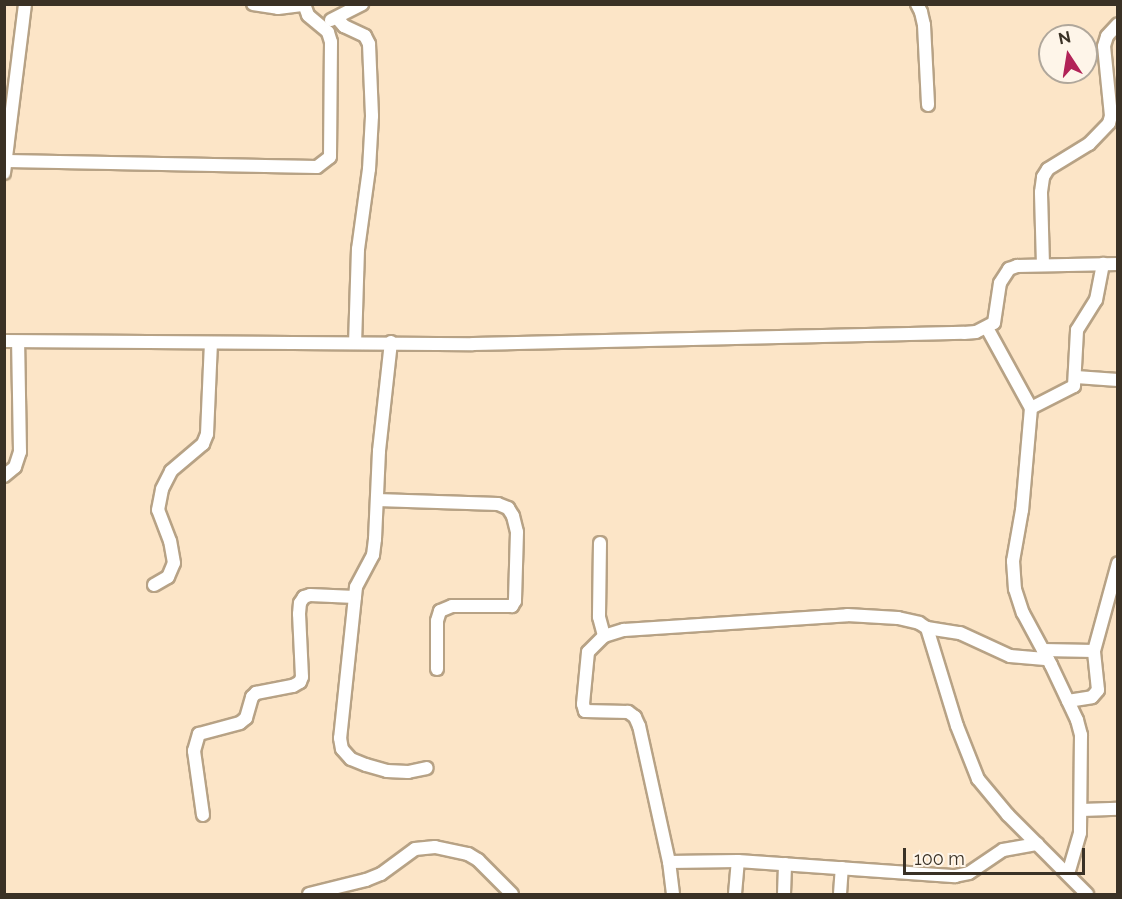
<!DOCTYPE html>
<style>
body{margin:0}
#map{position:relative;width:1122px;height:899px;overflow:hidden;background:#fce5c7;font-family:Raleway,sans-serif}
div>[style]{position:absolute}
.roads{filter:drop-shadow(2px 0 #b7a285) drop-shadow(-2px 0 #b7a285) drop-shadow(0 2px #b7a285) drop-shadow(0 -2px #b7a285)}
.minor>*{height:12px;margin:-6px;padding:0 6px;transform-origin:6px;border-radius:6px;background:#fff}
span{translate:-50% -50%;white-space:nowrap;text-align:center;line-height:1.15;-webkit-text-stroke:4.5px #fef5e9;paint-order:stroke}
.frame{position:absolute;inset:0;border:6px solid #3a3125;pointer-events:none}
.north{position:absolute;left:1038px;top:24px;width:60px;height:60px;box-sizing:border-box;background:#fef5e9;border:2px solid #b0a79b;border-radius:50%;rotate:348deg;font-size:16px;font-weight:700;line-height:24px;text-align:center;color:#3a3125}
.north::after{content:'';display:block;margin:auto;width:21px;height:27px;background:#b22357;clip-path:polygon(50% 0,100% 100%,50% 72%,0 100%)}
.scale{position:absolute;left:903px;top:848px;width:182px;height:27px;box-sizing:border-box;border:3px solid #3a3125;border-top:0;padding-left:8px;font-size:18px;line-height:21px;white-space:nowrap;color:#3a3125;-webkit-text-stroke:4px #fef5e9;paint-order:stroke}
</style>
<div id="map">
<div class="roads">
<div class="minor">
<div style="left:253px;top:4px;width:25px;rotate:9deg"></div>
<div style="left:278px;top:8px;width:26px;rotate:-7deg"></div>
<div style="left:917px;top:4px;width:9px;rotate:63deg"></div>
<div style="left:921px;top:12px;width:13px;rotate:77deg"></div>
<div style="left:924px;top:25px;width:80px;rotate:87.1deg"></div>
<div style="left:337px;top:18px;width:11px;rotate:49deg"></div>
<div style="left:344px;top:26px;width:23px;rotate:25deg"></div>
<div style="left:365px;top:36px;width:9px;rotate:63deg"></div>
<div style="left:369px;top:44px;width:72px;rotate:87.6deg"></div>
<div style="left:372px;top:116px;width:53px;rotate:93.2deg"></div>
<div style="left:369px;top:169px;width:81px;rotate:97.8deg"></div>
<div style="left:358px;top:249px;width:93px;rotate:91.8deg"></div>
<div style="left:331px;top:20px;width:35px;rotate:-27deg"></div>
<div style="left:7px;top:161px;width:310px;rotate:1.1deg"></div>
<div style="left:317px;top:167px;width:16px;rotate:-38deg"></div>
<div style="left:330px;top:157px;width:115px;rotate:-89.5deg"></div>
<div style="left:331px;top:42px;width:10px;rotate:-107deg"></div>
<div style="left:328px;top:32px;width:26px;rotate:-140deg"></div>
<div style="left:308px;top:15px;width:12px;rotate:-110deg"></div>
<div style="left:4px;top:173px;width:170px;rotate:-82.9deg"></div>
<div style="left:1043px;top:265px;width:73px;rotate:-91.6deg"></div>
<div style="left:1041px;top:192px;width:15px;rotate:-82deg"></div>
<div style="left:1043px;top:177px;width:9px;rotate:-58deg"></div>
<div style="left:1048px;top:169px;width:48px;rotate:-31.4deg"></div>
<div style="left:1089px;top:144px;width:29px;rotate:-46deg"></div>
<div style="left:1109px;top:123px;width:7px;rotate:-74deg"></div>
<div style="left:1111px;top:116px;width:70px;rotate:-95.7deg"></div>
<div style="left:1104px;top:46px;width:10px;rotate:-73deg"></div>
<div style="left:1107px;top:36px;width:16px;rotate:-47deg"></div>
<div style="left:987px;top:328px;width:91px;rotate:61.2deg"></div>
<div style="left:1031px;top:408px;width:102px;rotate:95deg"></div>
<div style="left:1022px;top:510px;width:52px;rotate:100deg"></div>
<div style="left:1013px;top:561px;width:28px;rotate:86deg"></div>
<div style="left:1015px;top:589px;width:25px;rotate:72deg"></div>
<div style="left:1023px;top:613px;width:59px;rotate:61.7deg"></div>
<div style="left:1051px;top:665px;width:61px;rotate:64.7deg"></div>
<div style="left:1077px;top:720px;width:16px;rotate:75deg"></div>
<div style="left:1081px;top:735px;width:98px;rotate:90.6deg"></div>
<div style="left:1080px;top:833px;width:43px;rotate:106.3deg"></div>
<div style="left:4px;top:341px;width:469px;rotate:0.4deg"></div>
<div style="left:473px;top:344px;width:491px;rotate:-1.3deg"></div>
<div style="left:964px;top:333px;width:12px;rotate:-5deg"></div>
<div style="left:976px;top:332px;width:20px;rotate:-27deg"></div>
<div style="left:994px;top:323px;width:40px;rotate:-81.5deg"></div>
<div style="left:1000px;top:283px;width:17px;rotate:-57deg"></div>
<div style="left:1009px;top:269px;width:9px;rotate:-21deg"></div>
<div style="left:1017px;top:266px;width:101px;rotate:-1.1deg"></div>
<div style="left:391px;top:342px;width:110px;rotate:96.3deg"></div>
<div style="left:379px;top:451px;width:88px;rotate:92.6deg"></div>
<div style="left:375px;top:539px;width:16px;rotate:97deg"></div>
<div style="left:373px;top:555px;width:36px;rotate:118deg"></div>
<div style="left:356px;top:587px;width:152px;rotate:96deg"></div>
<div style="left:340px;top:738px;width:11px;rotate:80deg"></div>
<div style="left:342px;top:749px;width:13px;rotate:48deg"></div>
<div style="left:351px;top:759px;width:16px;rotate:22deg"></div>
<div style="left:366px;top:765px;width:22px;rotate:16deg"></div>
<div style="left:387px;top:771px;width:21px;rotate:3deg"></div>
<div style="left:408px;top:772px;width:19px;rotate:-12deg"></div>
<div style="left:1076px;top:377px;width:42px;rotate:4.1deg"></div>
<div style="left:1031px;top:408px;width:48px;rotate:-27.1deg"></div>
<div style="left:1074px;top:386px;width:56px;rotate:-86.9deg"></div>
<div style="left:1077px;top:330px;width:36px;rotate:-58deg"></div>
<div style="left:1096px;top:300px;width:37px;rotate:-79deg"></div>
<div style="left:4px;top:476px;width:14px;rotate:-39deg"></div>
<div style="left:15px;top:467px;width:16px;rotate:-72deg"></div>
<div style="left:20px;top:452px;width:110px;rotate:-91deg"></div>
<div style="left:377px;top:500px;width:121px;rotate:1.9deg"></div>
<div style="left:498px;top:504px;width:11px;rotate:22deg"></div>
<div style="left:508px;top:508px;width:9px;rotate:58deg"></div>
<div style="left:513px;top:516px;width:16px;rotate:76deg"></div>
<div style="left:517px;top:532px;width:69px;rotate:91.7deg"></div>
<div style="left:515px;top:601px;width:6px;rotate:121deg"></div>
<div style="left:512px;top:606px;width:60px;rotate:180deg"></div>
<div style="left:452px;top:606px;width:13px;rotate:157deg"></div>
<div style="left:440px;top:611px;width:10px;rotate:107deg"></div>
<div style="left:437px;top:621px;width:48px;rotate:90deg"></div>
<div style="left:600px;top:543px;width:74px;rotate:90.8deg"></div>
<div style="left:599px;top:617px;width:20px;rotate:75deg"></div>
<div style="left:154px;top:585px;width:16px;rotate:-30deg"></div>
<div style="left:168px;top:577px;width:15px;rotate:-67deg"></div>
<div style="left:174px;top:563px;width:22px;rotate:-100deg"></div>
<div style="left:170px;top:541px;width:33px;rotate:-111deg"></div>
<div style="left:158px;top:510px;width:21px;rotate:-79deg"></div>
<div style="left:162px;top:489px;width:20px;rotate:-63deg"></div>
<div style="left:171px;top:471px;width:42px;rotate:-40.2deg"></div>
<div style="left:203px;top:444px;width:11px;rotate:-68deg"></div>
<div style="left:207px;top:434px;width:91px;rotate:-87.5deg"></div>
<div style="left:927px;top:628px;width:33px;rotate:9deg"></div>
<div style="left:960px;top:633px;width:55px;rotate:24.7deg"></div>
<div style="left:1010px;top:656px;width:38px;rotate:5deg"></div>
<div style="left:1043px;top:650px;width:51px;rotate:1.1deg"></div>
<div style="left:1068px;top:701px;width:24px;rotate:-9deg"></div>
<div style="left:1092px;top:697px;width:9px;rotate:-49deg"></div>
<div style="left:1098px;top:690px;width:39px;rotate:-96deg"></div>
<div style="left:1094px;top:651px;width:91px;rotate:-74.7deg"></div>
<div style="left:1081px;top:810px;width:37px;rotate:-2deg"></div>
<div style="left:203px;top:815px;width:65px;rotate:-98deg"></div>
<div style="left:194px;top:751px;width:18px;rotate:-74deg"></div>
<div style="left:199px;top:734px;width:42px;rotate:-15deg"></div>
<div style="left:240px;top:723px;width:8px;rotate:-40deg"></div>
<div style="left:246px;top:718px;width:22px;rotate:-74deg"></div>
<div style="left:252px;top:697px;width:6px;rotate:-45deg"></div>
<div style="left:256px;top:693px;width:38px;rotate:-11deg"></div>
<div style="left:293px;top:686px;width:8px;rotate:-30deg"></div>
<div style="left:300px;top:682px;width:5px;rotate:-68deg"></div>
<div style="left:302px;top:677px;width:63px;rotate:-92.7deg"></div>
<div style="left:299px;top:614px;width:11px;rotate:-85deg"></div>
<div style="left:300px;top:603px;width:7px;rotate:-56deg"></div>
<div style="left:304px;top:597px;width:6px;rotate:-18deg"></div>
<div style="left:310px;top:595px;width:45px;rotate:2.5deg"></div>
<div style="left:669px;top:862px;width:69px;rotate:-0.8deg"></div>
<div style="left:738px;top:861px;width:218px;rotate:4deg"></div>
<div style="left:955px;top:876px;width:14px;rotate:-12deg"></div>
<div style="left:969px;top:873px;width:41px;rotate:-34.1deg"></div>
<div style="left:1003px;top:850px;width:35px;rotate:-10deg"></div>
<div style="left:309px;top:894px;width:59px;rotate:-13.8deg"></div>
<div style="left:366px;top:880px;width:16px;rotate:-22deg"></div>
<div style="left:381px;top:874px;width:42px;rotate:-36.3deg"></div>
<div style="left:415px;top:849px;width:20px;rotate:-6deg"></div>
<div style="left:435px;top:847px;width:34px;rotate:12deg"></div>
<div style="left:468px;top:854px;width:12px;rotate:31deg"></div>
<div style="left:478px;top:860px;width:48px;rotate:45deg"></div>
<div style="left:673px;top:894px;width:32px;rotate:-97deg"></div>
<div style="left:669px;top:862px;width:139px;rotate:-102.4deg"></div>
<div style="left:639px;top:726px;width:10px;rotate:-114deg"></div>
<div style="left:635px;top:717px;width:9px;rotate:-144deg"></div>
<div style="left:628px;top:712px;width:43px;rotate:-178.7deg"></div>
<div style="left:585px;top:711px;width:7px;rotate:-106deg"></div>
<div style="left:583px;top:704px;width:52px;rotate:-84.5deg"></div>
<div style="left:588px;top:652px;width:23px;rotate:-45deg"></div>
<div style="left:604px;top:636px;width:21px;rotate:-17deg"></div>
<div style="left:624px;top:630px;width:224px;rotate:-3.8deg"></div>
<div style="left:847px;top:615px;width:51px;rotate:3.4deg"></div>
<div style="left:898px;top:618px;width:22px;rotate:13deg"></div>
<div style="left:919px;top:623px;width:9px;rotate:32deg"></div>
<div style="left:927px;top:628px;width:102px;rotate:73deg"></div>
<div style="left:957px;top:726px;width:57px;rotate:68.4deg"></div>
<div style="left:978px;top:779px;width:47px;rotate:50.2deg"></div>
<div style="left:1008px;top:815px;width:112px;rotate:45deg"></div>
<div style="left:735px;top:894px;width:33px;rotate:-85deg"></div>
<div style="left:784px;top:894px;width:30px;rotate:-88deg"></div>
<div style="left:840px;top:894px;width:26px;rotate:-86deg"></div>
</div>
</div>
<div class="frame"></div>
<div class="north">N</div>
<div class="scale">100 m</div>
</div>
